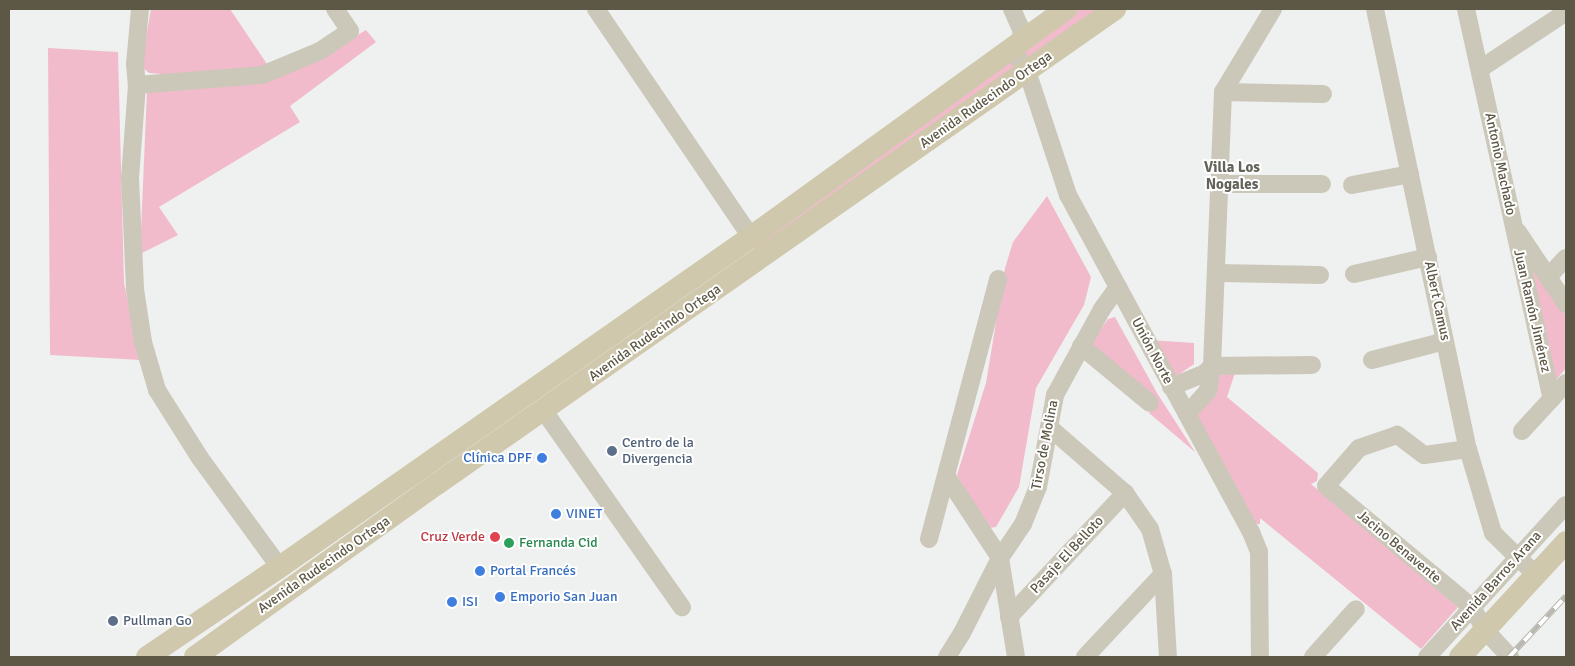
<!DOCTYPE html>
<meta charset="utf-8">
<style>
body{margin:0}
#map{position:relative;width:1575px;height:666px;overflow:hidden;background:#eff1f1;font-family:Signika,sans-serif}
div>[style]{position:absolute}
.green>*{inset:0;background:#f1bbcc}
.minor>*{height:18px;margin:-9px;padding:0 9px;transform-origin:9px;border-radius:9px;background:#ccc8b9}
.major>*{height:22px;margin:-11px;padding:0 11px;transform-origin:11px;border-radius:11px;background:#cfc8ad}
.rail>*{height:5.5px;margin-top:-2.75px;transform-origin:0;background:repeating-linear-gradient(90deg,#fff 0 11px,#b9b9b0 0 22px);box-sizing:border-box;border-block:1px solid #b9b9b0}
.dots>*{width:14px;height:14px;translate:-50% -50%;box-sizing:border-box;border:2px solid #fff;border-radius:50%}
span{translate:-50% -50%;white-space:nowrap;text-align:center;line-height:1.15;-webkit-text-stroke:4px #fff;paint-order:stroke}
.street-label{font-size:14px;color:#5d5846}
.service-label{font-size:14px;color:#4e5e75}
.left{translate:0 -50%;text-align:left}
.shop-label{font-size:14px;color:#366cbe}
.right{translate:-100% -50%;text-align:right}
.health-label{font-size:14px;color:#be3a42}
.leisure-label{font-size:14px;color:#27864d}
.neighbourhood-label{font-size:15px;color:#64635b;font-weight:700}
.frame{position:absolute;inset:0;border:10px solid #5d5846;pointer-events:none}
</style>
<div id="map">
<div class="green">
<div style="clip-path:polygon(151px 9px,230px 9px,267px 64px,250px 71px,185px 76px,149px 73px,141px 66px)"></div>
<div style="clip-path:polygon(1074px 9px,1105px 9px,753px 258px,755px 241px)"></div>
<div style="clip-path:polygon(366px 30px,376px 42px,290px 106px,300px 122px,159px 207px,178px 235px,140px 254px,147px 90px,321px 57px)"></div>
<div style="clip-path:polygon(48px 48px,118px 52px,124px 283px,141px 360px,50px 355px)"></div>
<div style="clip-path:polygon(1047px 196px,1091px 277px,1084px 305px,1036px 388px,1019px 487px,996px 527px,988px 528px,983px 523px,957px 475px,986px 383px,1005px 268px,1013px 242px)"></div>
<div style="clip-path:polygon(1531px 265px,1566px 315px,1566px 368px,1556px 380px)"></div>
<div style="clip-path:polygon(1115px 317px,1157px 393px,1195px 452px,1149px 413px,1155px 405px,1089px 347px,1108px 319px)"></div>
<div style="clip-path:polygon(1150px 340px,1194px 343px,1194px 364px,1178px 375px,1171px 374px)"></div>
<div style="clip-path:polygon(1219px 369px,1236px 370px,1227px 397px,1318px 473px,1317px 481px,1311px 484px,1458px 607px,1421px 649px,1260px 518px,1260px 524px,1251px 524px,1192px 417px)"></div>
</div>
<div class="minor">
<div style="left:140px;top:9px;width:55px;rotate:95.2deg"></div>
<div style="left:135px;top:64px;width:21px;rotate:85deg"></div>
<div style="left:137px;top:85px;width:93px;rotate:94.3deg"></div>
<div style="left:130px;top:178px;width:111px;rotate:87.4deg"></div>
<div style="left:135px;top:289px;width:54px;rotate:81.4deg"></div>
<div style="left:143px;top:342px;width:50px;rotate:73.7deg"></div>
<div style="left:157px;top:390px;width:80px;rotate:57.7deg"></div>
<div style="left:200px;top:458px;width:127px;rotate:53.9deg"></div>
<div style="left:275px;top:561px;width:8px;rotate:76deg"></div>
<div style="left:596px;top:9px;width:276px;rotate:55.8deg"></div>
<div style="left:1012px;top:9px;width:22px;rotate:66deg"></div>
<div style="left:1021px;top:29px;width:13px;rotate:86deg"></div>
<div style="left:1375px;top:9px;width:450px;rotate:78.1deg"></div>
<div style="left:1468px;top:449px;width:88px;rotate:73.4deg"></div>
<div style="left:1493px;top:533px;width:60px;rotate:44.3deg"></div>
<div style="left:1466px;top:9px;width:399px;rotate:77.6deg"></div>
<div style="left:1012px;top:50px;width:26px;rotate:54deg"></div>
<div style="left:1027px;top:71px;width:131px;rotate:71.7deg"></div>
<div style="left:1068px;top:195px;width:383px;rotate:61.5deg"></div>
<div style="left:1251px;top:532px;width:22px;rotate:68deg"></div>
<div style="left:1259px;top:552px;width:105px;rotate:89.5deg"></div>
<div style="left:1480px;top:69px;width:103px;rotate:-33.5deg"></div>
<div style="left:137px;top:85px;width:125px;rotate:-4.6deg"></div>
<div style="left:262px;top:75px;width:63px;rotate:-22.5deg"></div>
<div style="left:320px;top:51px;width:36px;rotate:-34deg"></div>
<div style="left:350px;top:31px;width:27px;rotate:-124deg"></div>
<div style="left:1223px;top:92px;width:100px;rotate:1.1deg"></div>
<div style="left:1220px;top:184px;width:102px"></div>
<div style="left:1352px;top:185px;width:59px;rotate:-10.7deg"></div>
<div style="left:1518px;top:232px;width:87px;rotate:56.3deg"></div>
<div style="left:1218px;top:273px;width:102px;rotate:1.1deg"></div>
<div style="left:1354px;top:274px;width:76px;rotate:-12.9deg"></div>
<div style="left:1548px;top:277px;width:26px;rotate:-47deg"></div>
<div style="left:1081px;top:346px;width:89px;rotate:39.6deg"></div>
<div style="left:1372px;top:360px;width:75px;rotate:-14.6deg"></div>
<div style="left:1212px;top:366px;width:100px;rotate:-0.6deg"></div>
<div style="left:1171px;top:387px;width:35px;rotate:-22deg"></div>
<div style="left:1204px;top:374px;width:11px;rotate:-45deg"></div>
<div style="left:544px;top:411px;width:240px;rotate:54.9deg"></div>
<div style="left:1187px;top:414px;width:31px;rotate:-48deg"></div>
<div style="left:1208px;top:391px;width:25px;rotate:-81deg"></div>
<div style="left:1212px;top:366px;width:274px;rotate:-87.7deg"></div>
<div style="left:1223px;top:92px;width:97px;rotate:-58.9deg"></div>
<div style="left:1049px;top:427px;width:101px;rotate:41deg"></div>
<div style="left:1125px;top:493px;width:44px;rotate:55.2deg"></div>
<div style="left:1150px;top:529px;width:47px;rotate:73.9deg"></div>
<div style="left:1163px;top:574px;width:83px;rotate:86.6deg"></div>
<div style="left:1522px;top:431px;width:65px;rotate:-47.5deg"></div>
<div style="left:1468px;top:449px;width:44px;rotate:172.2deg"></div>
<div style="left:1424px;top:455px;width:34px;rotate:-143deg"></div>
<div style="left:1397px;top:435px;width:40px;rotate:161.1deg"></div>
<div style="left:1359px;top:448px;width:50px;rotate:131deg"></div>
<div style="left:1326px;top:486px;width:190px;rotate:39.7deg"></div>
<div style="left:1472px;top:607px;width:26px;rotate:61deg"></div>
<div style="left:1485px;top:630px;width:37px;rotate:47deg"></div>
<div style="left:947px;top:477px;width:97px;rotate:56.8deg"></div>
<div style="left:1000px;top:558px;width:100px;rotate:80.8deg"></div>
<div style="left:929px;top:539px;width:269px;rotate:-75.1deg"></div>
<div style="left:1009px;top:617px;width:170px;rotate:-46.9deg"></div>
<div style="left:947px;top:657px;width:28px;rotate:-58deg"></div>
<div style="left:962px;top:633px;width:84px;rotate:-63.1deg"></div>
<div style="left:1000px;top:558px;width:41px;rotate:-55.9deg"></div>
<div style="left:1023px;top:524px;width:40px;rotate:-68deg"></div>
<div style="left:1038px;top:487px;width:94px;rotate:-79.5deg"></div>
<div style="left:1055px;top:395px;width:98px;rotate:-61.3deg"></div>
<div style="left:1102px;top:309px;width:27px;rotate:-54deg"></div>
<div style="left:1085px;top:657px;width:114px;rotate:-46.8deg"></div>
<div style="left:1313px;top:657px;width:64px;rotate:-48.1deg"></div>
<div style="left:1427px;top:657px;width:206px;rotate:-47.6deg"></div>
</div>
<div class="major">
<div style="left:147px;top:657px;width:157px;rotate:-34.1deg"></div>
<div style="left:277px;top:569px;width:579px;rotate:-35.01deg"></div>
<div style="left:751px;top:237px;width:389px;rotate:-35.9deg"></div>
<div style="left:195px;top:657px;width:297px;rotate:-35.6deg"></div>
<div style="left:437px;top:484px;width:828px;rotate:-35.01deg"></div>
<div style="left:1460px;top:657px;width:156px;rotate:-47.3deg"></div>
</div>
<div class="rail">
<div style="left:1509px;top:657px;width:83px;rotate:-46.9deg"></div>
</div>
<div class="dots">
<div style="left:612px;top:451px;background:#5c6f8a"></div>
<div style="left:542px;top:458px;background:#3f7fe0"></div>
<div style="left:556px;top:514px;background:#3f7fe0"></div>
<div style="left:495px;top:537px;background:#e0444e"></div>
<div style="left:509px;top:543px;background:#2e9e5b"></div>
<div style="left:480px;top:571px;background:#3f7fe0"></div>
<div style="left:500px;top:597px;background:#3f7fe0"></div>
<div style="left:452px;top:602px;background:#3f7fe0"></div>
<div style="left:113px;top:621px;background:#5c6f8a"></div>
</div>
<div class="street-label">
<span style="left:986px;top:100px;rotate:-35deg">Avenida Rudecindo Ortega</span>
<span style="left:1500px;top:164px;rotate:78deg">Antonio Machado</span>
<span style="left:1437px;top:301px;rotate:78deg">Albert Camus</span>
<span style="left:1532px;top:311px;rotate:77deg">Juan Ramón Jiménez</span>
<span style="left:655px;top:333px;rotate:-35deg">Avenida Rudecindo Ortega</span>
<span style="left:1152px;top:351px;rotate:62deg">Unión Norte</span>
<span style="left:1045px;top:445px;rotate:-79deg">Tirso de Molina</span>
<span style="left:1399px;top:547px;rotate:40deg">Jacino Benavente</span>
<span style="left:1067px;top:555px;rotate:-47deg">Pasaje El Belloto</span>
<span style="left:324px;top:565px;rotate:-35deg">Avenida Rudecindo Ortega</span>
<span style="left:1496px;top:581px;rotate:-48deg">Avenida Barros Arana</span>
</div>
<div class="service-label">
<span class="left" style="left:622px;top:451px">Centro de la<br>Divergencia</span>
<span class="left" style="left:123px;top:621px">Pullman Go</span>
</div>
<div class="shop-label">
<span class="right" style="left:532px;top:458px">Clínica DPF</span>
<span class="left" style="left:566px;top:514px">VINET</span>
<span class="left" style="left:490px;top:571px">Portal Francés</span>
<span class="left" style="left:510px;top:597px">Emporio San Juan</span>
<span class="left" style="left:462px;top:602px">ISI</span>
</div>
<div class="health-label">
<span class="right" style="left:485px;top:537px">Cruz Verde</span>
</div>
<div class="leisure-label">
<span class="left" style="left:519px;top:543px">Fernanda Cid</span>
</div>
<div class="neighbourhood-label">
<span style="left:1232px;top:176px">Villa Los<br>Nogales</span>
</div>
<div class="frame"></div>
</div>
